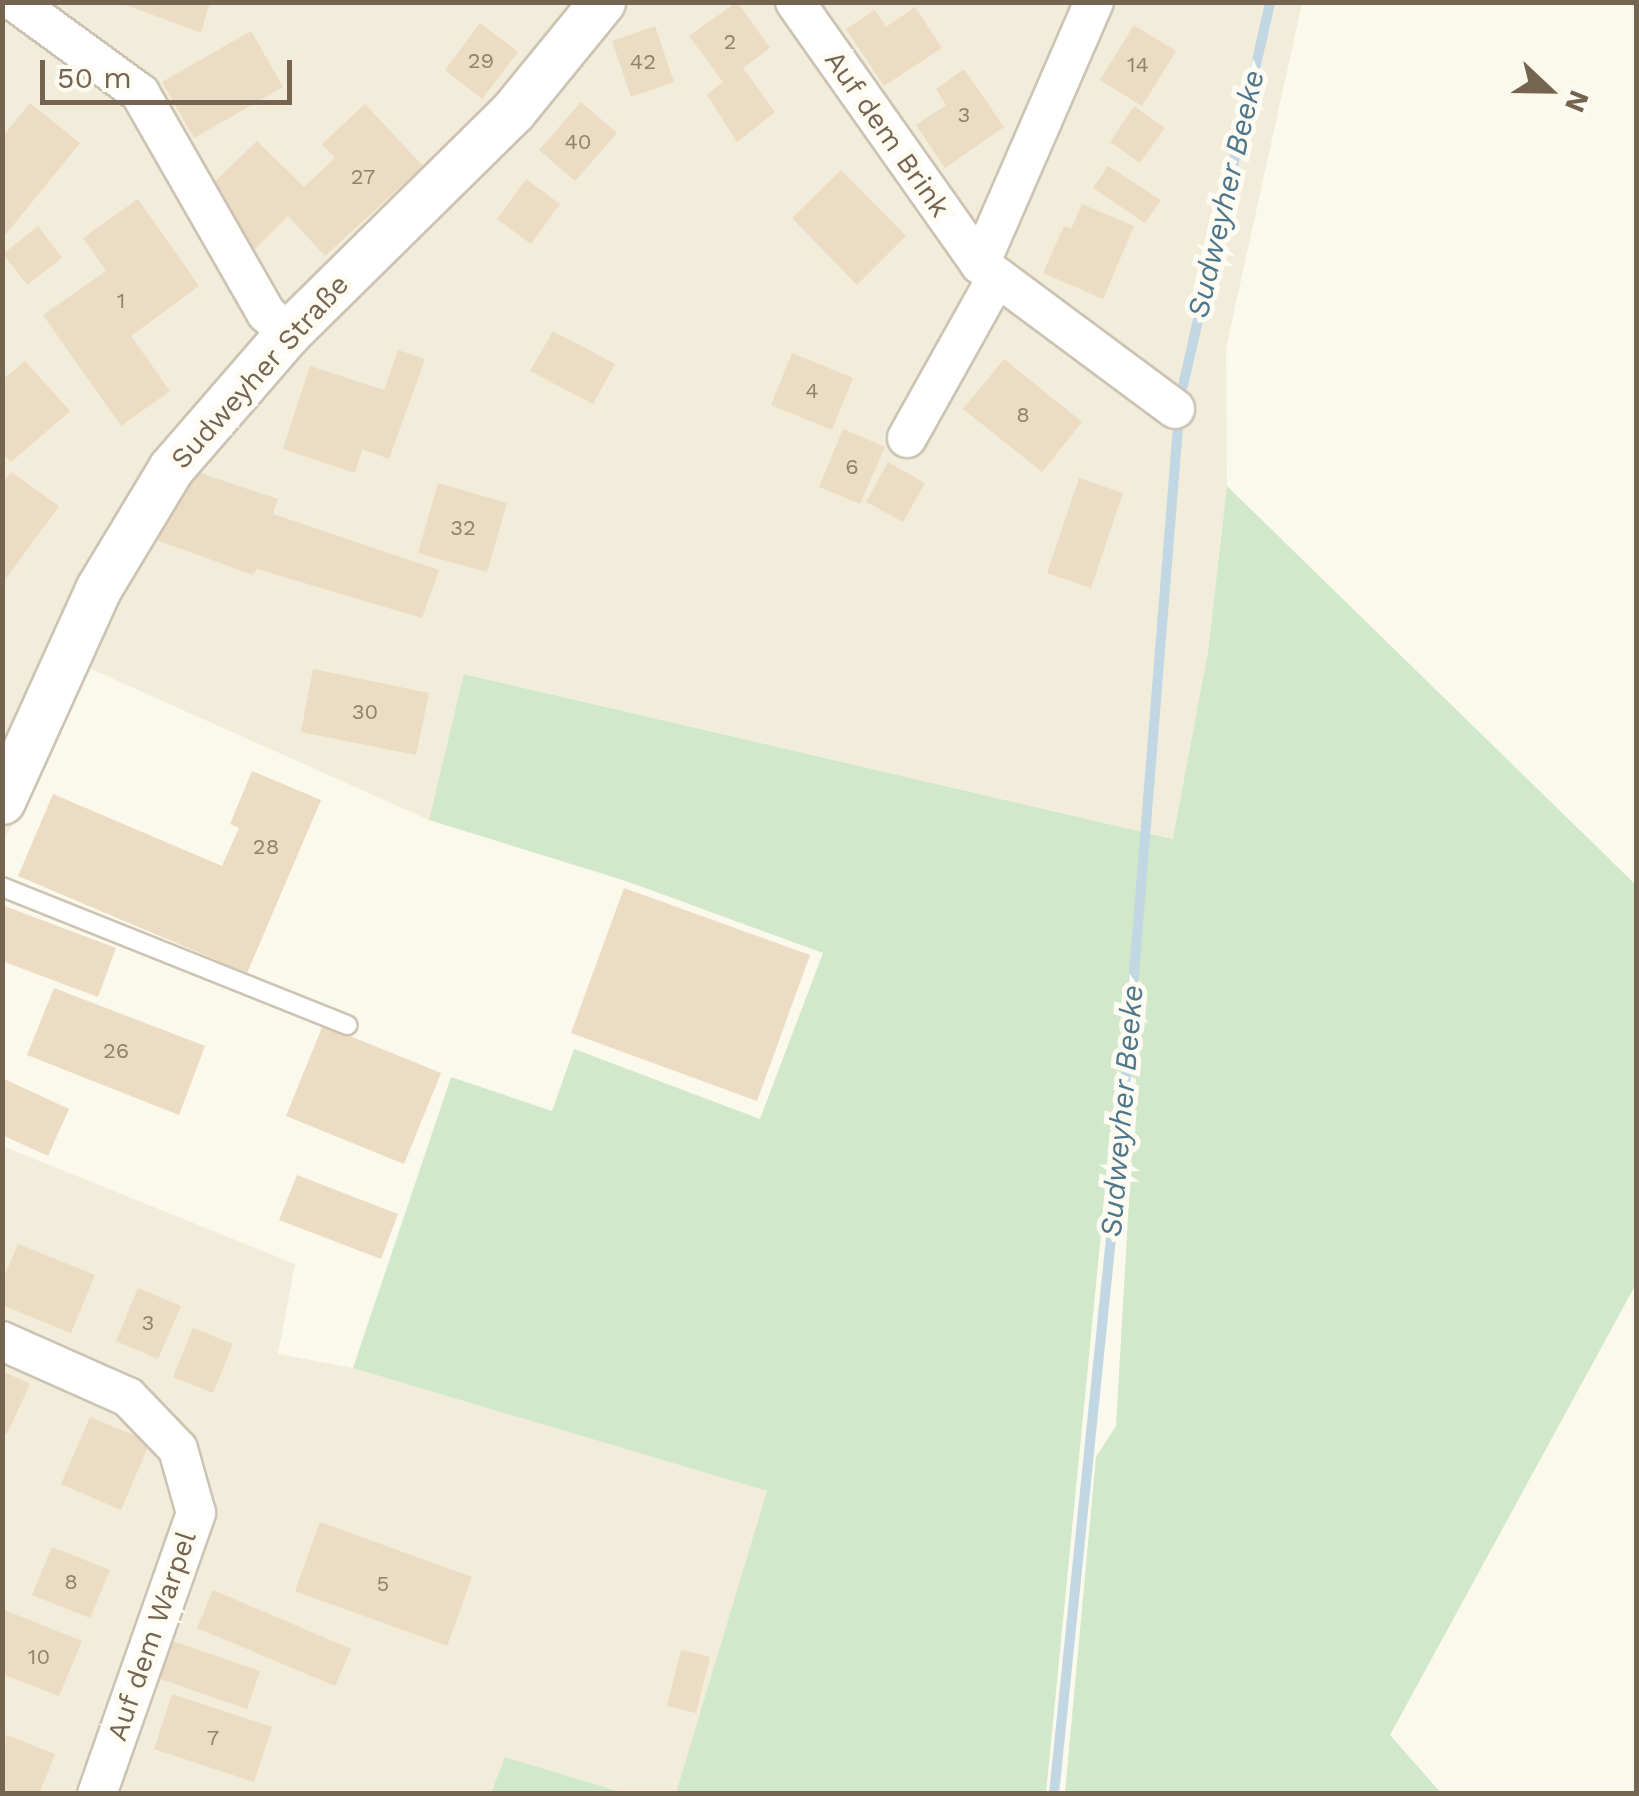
<!DOCTYPE html>
<meta charset="utf-8">
<style>
body{margin:0}
#map{position:relative;width:1639px;height:1796px;overflow:hidden;background:#fbf8ec;font-family:"Work Sans",sans-serif}
div>[style]{position:absolute}
.residential>*{inset:0;background:#f2ecda}
.green>*{inset:0;background:#d1e8ca}
.stream>*{height:10px;margin:-5px;padding:0 5px;transform-origin:5px;border-radius:5px;background:#c1d8e4}
.building>*{inset:0;background:#ecdcc3}
.roads{filter:drop-shadow(2px 0 #cdc3b2) drop-shadow(-2px 0 #cdc3b2) drop-shadow(0 2px #cdc3b2) drop-shadow(0 -2px #cdc3b2)}
.service>*{height:18px;margin:-9px;padding:0 9px;transform-origin:9px;border-radius:9px;background:#fff}
.minor>*{height:38px;margin:-19px;padding:0 19px;transform-origin:19px;border-radius:19px;background:#fff}
.tertiary>*{height:45px;margin:-22.5px;padding:0 22.5px;transform-origin:22.5px;border-radius:22.5px;background:#fff}
span{translate:-50% -50%;white-space:nowrap;text-align:center;line-height:1.15;-webkit-text-stroke:10px #fefbf2;paint-order:stroke}
.number-label{font-size:22px;color:#93826d}
.number-label span{-webkit-text-stroke-width:0}
.street-label{font-size:28px;color:#756450}
.water-label{font-size:30px;color:#4e778c;font-style:italic}
.frame{position:absolute;inset:0;border:5px solid #756450;pointer-events:none}
.north{position:absolute;left:1499px;top:40px;width:100px;height:100px;-webkit-text-stroke:8px #fefbf2;paint-order:stroke;rotate:112deg;font-size:28px;font-weight:700;line-height:40px;text-align:center;color:#756450}
.north::after{content:'';display:block;margin:auto;width:35px;height:45px;background:#756450;clip-path:polygon(50% 0,100% 100%,50% 72%,0 100%)}
.scale{position:absolute;left:40px;top:60px;width:252px;height:45px;box-sizing:border-box;border:5px solid #756450;border-top:0;padding-left:12px;font-size:30px;line-height:35px;white-space:nowrap;color:#756450;-webkit-text-stroke:8px #fefbf2;paint-order:stroke}
</style>
<div id="map">
<div class="residential">
<div style="clip-path:polygon(3px 3px,1302px 3px,1226px 348px,1227px 486px,1208px 652px,1174px 839px,465px 674px,429px 820px,89px 668px,3px 843px)"></div>
<div style="clip-path:polygon(2px 1146px,295px 1264px,278px 1354px,353px 1368px,768px 1491px,676px 1793px,624px 1793px,505px 1757px,491px 1793px,3px 1793px)"></div>
</div>
<div class="green">
<div style="clip-path:polygon(1227px 486px,1636px 885px,1636px 1284px,1390px 1735px,1441px 1793px,1065px 1793px,1096px 1457px,1116px 1426px,1136px 1079px,1117px 1071px,1046px 1793px,676px 1793px,767px 1491px,353px 1368px,451px 1077px,552px 1111px,574px 1049px,760px 1119px,823px 953px,626px 881px,429px 820px,464px 674px,1173px 839px,1208px 652px)"></div>
<div style="clip-path:polygon(505px 1757px,624px 1793px,491px 1793px)"></div>
</div>
<div class="stream">
<div style="left:1183px;top:386px;width:394px;rotate:-77.2deg"></div>
<div style="left:1054px;top:1794px;width:637px;rotate:-84.15deg"></div>
<div style="left:1119px;top:1160px;width:735px;rotate:-85.4deg"></div>
</div>
<div class="building">
<div style="clip-path:polygon(118px 2px,210px 2px,201px 33px)"></div>
<div style="clip-path:polygon(737px 2px,770px 48px,743px 68px,775px 112px,737px 142px,707px 95px,723px 82px,689px 36px)"></div>
<div style="clip-path:polygon(915px 7px,942px 48px,884px 86px,846px 29px,875px 10px,886px 27px)"></div>
<div style="clip-path:polygon(480px 23px,518px 52px,482px 99px,445px 70px)"></div>
<div style="clip-path:polygon(1134px 25px,1176px 51px,1142px 106px,1100px 80px)"></div>
<div style="clip-path:polygon(655px 26px,674px 82px,631px 97px,612px 41px)"></div>
<div style="clip-path:polygon(251px 31px,283px 87px,194px 138px,162px 82px)"></div>
<div style="clip-path:polygon(964px 69px,1004px 127px,945px 168px,916px 125px,946px 105px,936px 89px)"></div>
<div style="clip-path:polygon(581px 102px,617px 133px,575px 181px,539px 150px)"></div>
<div style="clip-path:polygon(30px 103px,80px 143px,2px 239px,2px 137px)"></div>
<div style="clip-path:polygon(365px 104px,423px 166px,325px 256px,288px 216px,249px 255px,209px 187px,257px 141px,304px 187px,335px 158px,322px 144px)"></div>
<div style="clip-path:polygon(1134px 106px,1165px 128px,1140px 163px,1110px 142px)"></div>
<div style="clip-path:polygon(1108px 166px,1161px 200px,1145px 223px,1093px 188px)"></div>
<div style="clip-path:polygon(841px 170px,906px 236px,857px 285px,792px 218px)"></div>
<div style="clip-path:polygon(526px 179px,560px 204px,531px 244px,497px 219px)"></div>
<div style="clip-path:polygon(138px 199px,199px 286px,131px 336px,170px 391px,121px 426px,43px 315px,106px 271px,83px 238px)"></div>
<div style="clip-path:polygon(1082px 204px,1134px 226px,1103px 299px,1043px 273px,1064px 226px,1071px 229px)"></div>
<div style="clip-path:polygon(38px 226px,62px 258px,27px 285px,3px 254px)"></div>
<div style="clip-path:polygon(553px 331px,615px 364px,593px 404px,530px 371px)"></div>
<div style="clip-path:polygon(398px 350px,425px 359px,389px 459px,362px 449px,355px 473px,283px 449px,310px 366px,384px 390px)"></div>
<div style="clip-path:polygon(792px 353px,853px 378px,832px 430px,771px 405px)"></div>
<div style="clip-path:polygon(1004px 359px,1082px 422px,1042px 472px,963px 409px)"></div>
<div style="clip-path:polygon(25px 361px,70px 411px,11px 462px,2px 453px,2px 380px)"></div>
<div style="clip-path:polygon(843px 429px,885px 447px,860px 504px,819px 487px)"></div>
<div style="clip-path:polygon(888px 462px,925px 483px,903px 522px,866px 502px)"></div>
<div style="clip-path:polygon(194px 471px,278px 499px,273px 514px,439px 570px,422px 618px,257px 569px,253px 575px,154px 539px)"></div>
<div style="clip-path:polygon(11px 472px,59px 506px,2px 584px,2px 483px)"></div>
<div style="clip-path:polygon(1079px 478px,1123px 493px,1091px 588px,1047px 573px)"></div>
<div style="clip-path:polygon(438px 483px,507px 503px,487px 572px,418px 553px)"></div>
<div style="clip-path:polygon(313px 669px,429px 693px,416px 755px,301px 732px)"></div>
<div style="clip-path:polygon(252px 771px,321px 800px,247px 973px,18px 876px,53px 794px,222px 866px,239px 828px,230px 824px)"></div>
<div style="clip-path:polygon(624px 888px,810px 955px,757px 1101px,571px 1033px)"></div>
<div style="clip-path:polygon(2px 905px,116px 948px,98px 997px,2px 961px)"></div>
<div style="clip-path:polygon(54px 988px,205px 1046px,179px 1115px,27px 1055px)"></div>
<div style="clip-path:polygon(323px 1025px,441px 1073px,404px 1164px,286px 1116px)"></div>
<div style="clip-path:polygon(2px 1078px,69px 1109px,48px 1156px,2px 1135px)"></div>
<div style="clip-path:polygon(297px 1175px,398px 1214px,381px 1259px,279px 1220px)"></div>
<div style="clip-path:polygon(18px 1244px,95px 1275px,71px 1333px,2px 1305px,2px 1282px)"></div>
<div style="clip-path:polygon(138px 1288px,181px 1306px,158px 1359px,116px 1341px)"></div>
<div style="clip-path:polygon(193px 1328px,233px 1344px,213px 1393px,173px 1377px)"></div>
<div style="clip-path:polygon(2px 1371px,30px 1384px,7px 1434px,2px 1432px)"></div>
<div style="clip-path:polygon(90px 1417px,150px 1442px,121px 1510px,61px 1484px)"></div>
<div style="clip-path:polygon(320px 1522px,472px 1577px,447px 1646px,295px 1591px)"></div>
<div style="clip-path:polygon(52px 1547px,110px 1570px,90px 1618px,32px 1595px)"></div>
<div style="clip-path:polygon(213px 1590px,351px 1649px,335px 1686px,197px 1628px)"></div>
<div style="clip-path:polygon(2px 1609px,82px 1641px,59px 1696px,2px 1674px)"></div>
<div style="clip-path:polygon(164px 1638px,260px 1671px,247px 1709px,152px 1676px)"></div>
<div style="clip-path:polygon(681px 1650px,710px 1657px,696px 1713px,667px 1706px)"></div>
<div style="clip-path:polygon(172px 1694px,272px 1727px,254px 1782px,154px 1749px)"></div>
<div style="clip-path:polygon(6px 1735px,55px 1754px,39px 1794px,2px 1794px)"></div>
</div>
<div class="roads">
<div class="service">
<div style="left:2px;top:887px;width:372px;rotate:21.8deg"></div>
</div>
<div class="minor">
<div style="left:15px;top:2px;width:155px;rotate:36.1deg"></div>
<div style="left:140px;top:93px;width:254px;rotate:60.2deg"></div>
<div style="left:266px;top:313px;width:30px;rotate:42deg"></div>
<div style="left:795px;top:2px;width:321px;rotate:54.8deg"></div>
<div style="left:980px;top:264px;width:243px;rotate:36.6deg"></div>
<div style="left:980px;top:264px;width:286px;rotate:-66.5deg"></div>
<div style="left:907px;top:438px;width:184px;rotate:-60.8deg"></div>
<div style="left:2px;top:1341px;width:138px;rotate:24deg"></div>
<div style="left:128px;top:1397px;width:72px;rotate:46.1deg"></div>
<div style="left:178px;top:1449px;width:66px;rotate:74.3deg"></div>
<div style="left:196px;top:1513px;width:298px;rotate:109.4deg"></div>
</div>
<div class="tertiary">
<div style="left:2px;top:801px;width:233px;rotate:-65.6deg"></div>
<div style="left:98px;top:589px;width:141px;rotate:-58.9deg"></div>
<div style="left:171px;top:468px;width:179px;rotate:-49.1deg"></div>
<div style="left:288px;top:333px;width:316px;rotate:-44.6deg"></div>
<div style="left:513px;top:111px;width:141px;rotate:-50.8deg"></div>
</div>
</div>
<div class="number-label">
<span style="left:730px;top:42px">2</span>
<span style="left:481px;top:61px">29</span>
<span style="left:643px;top:62px">42</span>
<span style="left:1138px;top:65px">14</span>
<span style="left:964px;top:115px">3</span>
<span style="left:578px;top:142px">40</span>
<span style="left:363px;top:177px">27</span>
<span style="left:121px;top:301px">1</span>
<span style="left:812px;top:391px">4</span>
<span style="left:1023px;top:415px">8</span>
<span style="left:852px;top:467px">6</span>
<span style="left:463px;top:528px">32</span>
<span style="left:365px;top:712px">30</span>
<span style="left:266px;top:847px">28</span>
<span style="left:116px;top:1051px">26</span>
<span style="left:148px;top:1323px">3</span>
<span style="left:71px;top:1582px">8</span>
<span style="left:383px;top:1584px">5</span>
<span style="left:39px;top:1657px">10</span>
<span style="left:213px;top:1738px">7</span>
</div>
<div class="street-label">
<span style="left:887px;top:134px;rotate:55deg">Auf dem Brink</span>
<span style="left:260px;top:372px;rotate:-48deg">Sudweyher Straße</span>
<span style="left:152px;top:1636px;rotate:-71deg">Auf dem Warpel</span>
</div>
<div class="water-label">
<span style="left:1226px;top:194px;rotate:-77deg">Sudweyher Beeke</span>
<span style="left:1122px;top:1111px;rotate:-85deg">Sudweyher Beeke</span>
</div>
<div class="frame"></div>
<div class="north">N</div>
<div class="scale">50 m</div>
</div>
